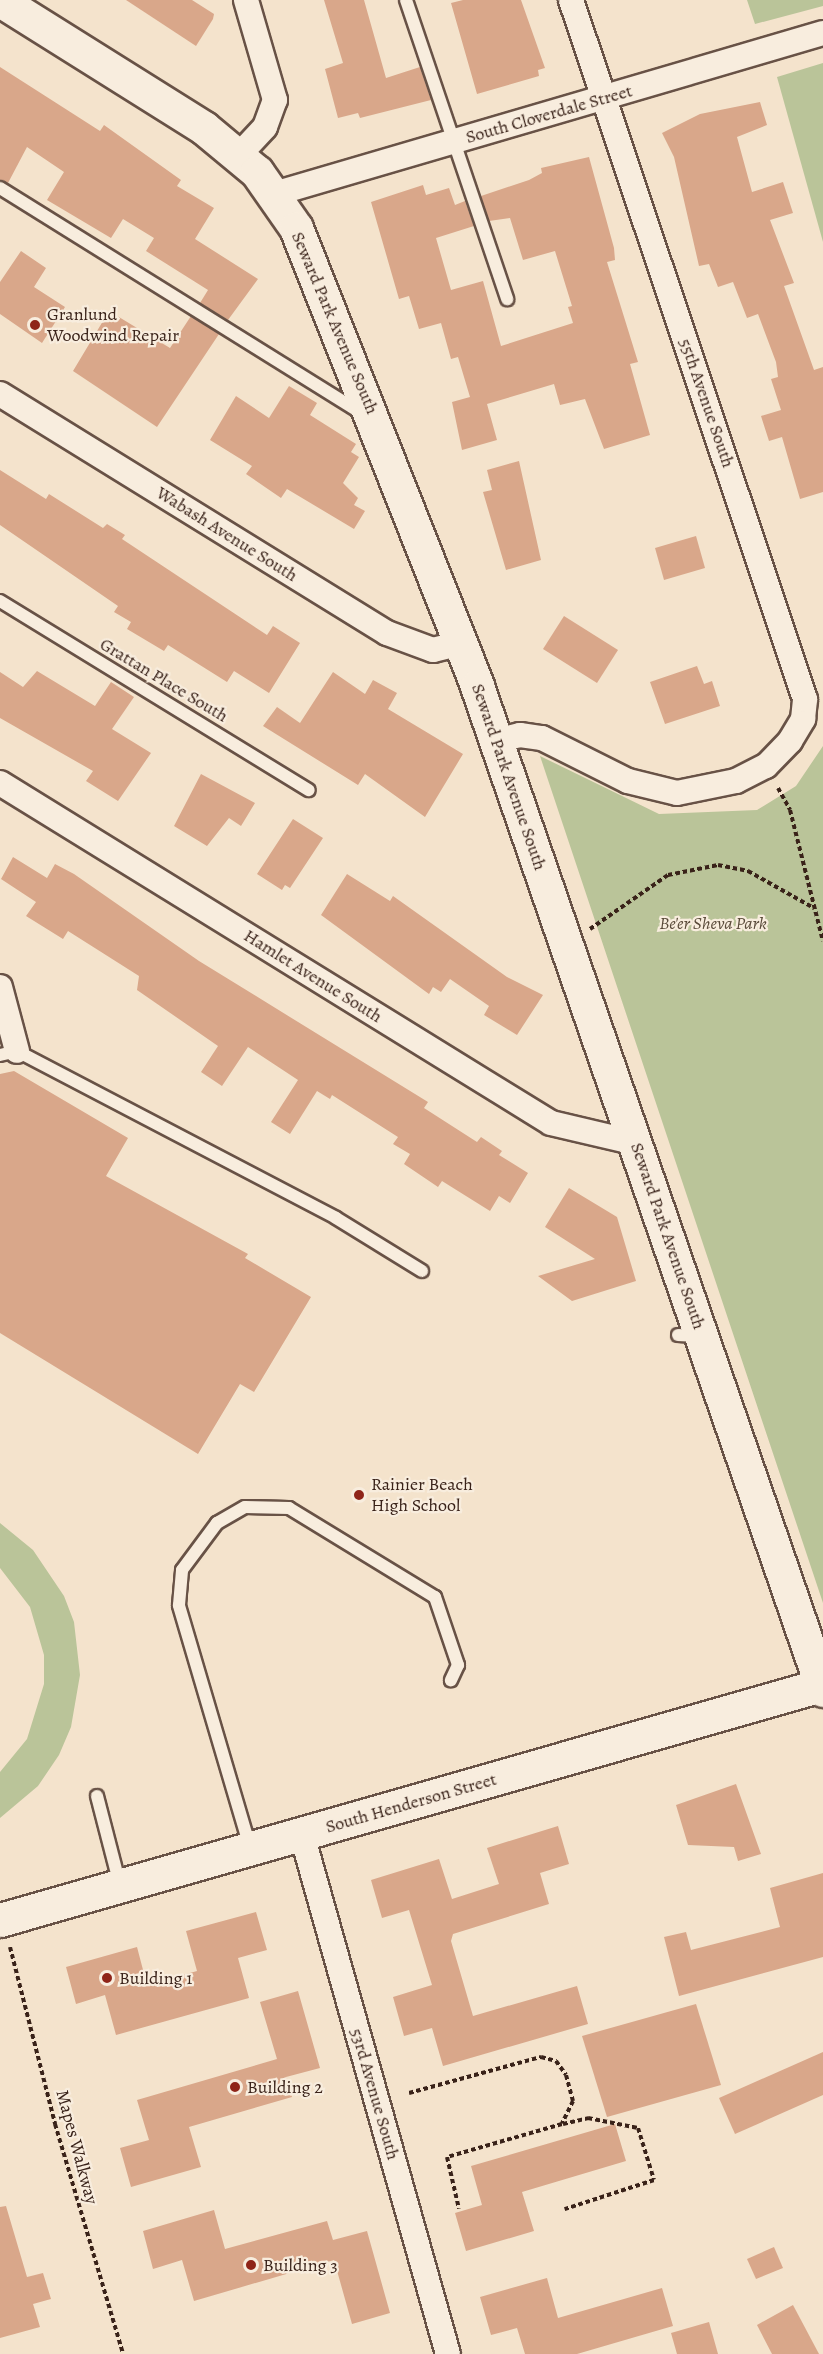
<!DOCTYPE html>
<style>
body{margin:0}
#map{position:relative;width:823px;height:2354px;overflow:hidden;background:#f4e3cc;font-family:Alegreya,serif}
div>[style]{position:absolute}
.green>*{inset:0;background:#bac499}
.building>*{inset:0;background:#d9a78a}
.path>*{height:4px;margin-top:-2px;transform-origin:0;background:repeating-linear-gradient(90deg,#392219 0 4.5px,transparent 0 7.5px)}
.roads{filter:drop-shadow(2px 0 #685246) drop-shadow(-2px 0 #685246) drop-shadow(0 2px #685246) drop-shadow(0 -2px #685246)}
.lane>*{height:12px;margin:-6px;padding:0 6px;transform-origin:6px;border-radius:6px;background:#f8edde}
.street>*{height:24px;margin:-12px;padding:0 12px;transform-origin:12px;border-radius:12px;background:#f8edde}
.secondary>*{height:33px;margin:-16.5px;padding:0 16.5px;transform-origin:16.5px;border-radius:16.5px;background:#f8edde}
.dots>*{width:16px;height:16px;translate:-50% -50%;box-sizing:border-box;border:3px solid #f8edde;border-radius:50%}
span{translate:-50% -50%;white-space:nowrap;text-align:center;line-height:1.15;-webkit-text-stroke:4.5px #f8edde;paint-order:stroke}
.street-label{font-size:18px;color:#392219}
.poi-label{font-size:18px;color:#392219}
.left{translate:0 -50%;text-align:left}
.park-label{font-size:18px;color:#594a39;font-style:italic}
</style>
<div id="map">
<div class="green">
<div style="clip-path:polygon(747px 0,823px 0,823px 6px,755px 24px)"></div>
<div style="clip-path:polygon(823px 63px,823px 242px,777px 77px)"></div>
<div style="clip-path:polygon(823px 746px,823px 1603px,540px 756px,659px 814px,757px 810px,796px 786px)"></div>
<div style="clip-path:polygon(0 1523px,33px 1550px,64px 1596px,74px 1622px,80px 1675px,71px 1727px,59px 1755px,38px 1786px,0 1818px,0 1772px,27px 1739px,44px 1684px,44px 1655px,30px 1607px,0 1568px)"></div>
</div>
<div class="building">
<div style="clip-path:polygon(126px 0,192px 0,214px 14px,213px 19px,196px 46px)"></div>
<div style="clip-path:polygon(324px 0,364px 0,386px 78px,420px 67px,431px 100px,360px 118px,358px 113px,338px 118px,325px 69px,343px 63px)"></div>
<div style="clip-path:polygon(463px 0,521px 0,545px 68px,538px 70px,539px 76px,477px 94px,451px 3px)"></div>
<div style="clip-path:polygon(0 67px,100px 131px,104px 125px,181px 180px,177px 186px,214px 208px,195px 239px,258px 279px,228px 320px,200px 303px,208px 290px,146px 251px,154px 238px,123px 219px,111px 238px,47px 200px,64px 172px,27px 147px,8px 183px,0 180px)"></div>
<div style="clip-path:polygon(760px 102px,767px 125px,737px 137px,752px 192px,783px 182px,793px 213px,770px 220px,794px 283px,784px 286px,814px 370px,823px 367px,823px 492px,800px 499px,782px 437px,769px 441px,761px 416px,781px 410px,771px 379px,778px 377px,776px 362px,758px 314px,747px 318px,733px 282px,718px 287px,709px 264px,699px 266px,674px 157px,662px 133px,700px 114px)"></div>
<div style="clip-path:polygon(589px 157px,614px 248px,615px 260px,607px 262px,638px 362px,630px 364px,650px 435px,604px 449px,585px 399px,560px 405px,554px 384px,487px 404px,497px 440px,462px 450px,452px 402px,470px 397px,458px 357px,451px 359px,441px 323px,419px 329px,409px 296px,399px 299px,371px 202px,423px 185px,426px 195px,449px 188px,455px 205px,465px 201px,474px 226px,436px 238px,451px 290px,483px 281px,501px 346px,573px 323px,568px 307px,572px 306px,555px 251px,523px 260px,510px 218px,489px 221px,481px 196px,529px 180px,542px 173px,541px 168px)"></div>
<div style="clip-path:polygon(21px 251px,46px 268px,34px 287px,65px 307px,42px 343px,0 314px,0 282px)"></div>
<div style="clip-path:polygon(109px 311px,170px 348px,191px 316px,219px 334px,157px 427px,73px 371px)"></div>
<div style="clip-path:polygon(289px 386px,317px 403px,310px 415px,356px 444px,351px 452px,359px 457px,343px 483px,358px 498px,354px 505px,365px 511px,354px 529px,287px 489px,281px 498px,246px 474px,252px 466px,210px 440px,236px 396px,269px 418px)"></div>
<div style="clip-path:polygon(519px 461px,541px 560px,506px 570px,483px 492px,492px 490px,487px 470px)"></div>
<div style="clip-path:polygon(0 470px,46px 499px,49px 494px,103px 528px,107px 524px,125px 535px,122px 539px,267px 635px,273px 626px,300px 643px,269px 693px,234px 671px,227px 682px,168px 645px,164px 651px,127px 629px,131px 622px,114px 612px,118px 606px,0 525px)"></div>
<div style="clip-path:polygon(696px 536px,705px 568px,664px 580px,655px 548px)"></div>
<div style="clip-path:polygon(564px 616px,618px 650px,597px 683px,543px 649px)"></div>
<div style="clip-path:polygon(697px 666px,704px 684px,712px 681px,720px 706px,665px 724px,650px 682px)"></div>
<div style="clip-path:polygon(37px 671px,95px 706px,111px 682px,134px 697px,112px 729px,151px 753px,118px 801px,86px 781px,93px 771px,0 718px,0 672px,23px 687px)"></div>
<div style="clip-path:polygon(333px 672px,365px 694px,373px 680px,397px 693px,388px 709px,463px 754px,425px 817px,365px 774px,358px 785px,263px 726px,277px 707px,300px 723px)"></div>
<div style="clip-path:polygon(201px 774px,255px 803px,241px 826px,229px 818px,207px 846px,174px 826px)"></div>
<div style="clip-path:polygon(293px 819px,323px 838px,290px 888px,285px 885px,282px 890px,257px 874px)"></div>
<div style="clip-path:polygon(13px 857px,47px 878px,55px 864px,74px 874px,199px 961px,428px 1102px,424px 1108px,477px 1142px,481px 1137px,502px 1151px,499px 1155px,528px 1173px,510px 1203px,499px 1196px,490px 1211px,442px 1181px,438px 1187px,404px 1164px,410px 1154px,393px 1144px,398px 1137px,332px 1095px,330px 1099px,317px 1091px,290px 1134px,271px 1122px,298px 1080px,248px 1047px,222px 1086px,201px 1072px,218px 1046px,137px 990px,139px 976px,68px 931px,63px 939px,26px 916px,36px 902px,1px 879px)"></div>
<div style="clip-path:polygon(347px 874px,390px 901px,393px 896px,507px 977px,543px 995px,517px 1035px,484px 1015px,489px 1006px,450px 979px,441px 992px,433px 987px,429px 994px,321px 915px)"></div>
<div style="clip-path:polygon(14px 1071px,128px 1138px,106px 1176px,248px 1254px,245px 1258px,311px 1297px,254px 1392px,240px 1384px,198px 1454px,0 1333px,0 1074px)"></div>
<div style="clip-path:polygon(569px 1188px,617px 1217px,636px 1281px,572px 1301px,538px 1276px,595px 1259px,545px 1227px)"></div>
<div style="clip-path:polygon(736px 1784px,761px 1854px,738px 1861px,734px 1847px,688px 1845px,676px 1805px)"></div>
<div style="clip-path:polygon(558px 1826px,569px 1864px,540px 1873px,549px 1904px,453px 1934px,451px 1941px,473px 2016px,577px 1986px,588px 2024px,443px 2066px,432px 2028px,404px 2036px,393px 1997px,432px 1985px,409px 1910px,382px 1918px,371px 1880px,439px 1859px,452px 1899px,499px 1884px,487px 1848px)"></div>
<div style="clip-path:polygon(823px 1873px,823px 1957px,679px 1996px,664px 1937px,686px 1932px,691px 1950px,780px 1927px,770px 1888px)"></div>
<div style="clip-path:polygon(256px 1912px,267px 1950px,238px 1958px,249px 1998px,116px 2035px,105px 1995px,76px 2004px,66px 1967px,137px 1947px,147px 1985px,197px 1971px,186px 1931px)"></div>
<div style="clip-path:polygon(298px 1991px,320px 2068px,286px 2077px,292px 2097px,189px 2127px,201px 2167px,131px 2187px,120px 2148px,149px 2140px,137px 2100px,277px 2059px,260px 2002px)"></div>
<div style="clip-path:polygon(696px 2004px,721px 2085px,607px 2117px,582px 2036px)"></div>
<div style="clip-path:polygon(823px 2052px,823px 2095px,735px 2134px,719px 2098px)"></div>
<div style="clip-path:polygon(615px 2124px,626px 2161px,522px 2192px,534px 2231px,466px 2251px,455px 2213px,482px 2205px,471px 2166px)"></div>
<div style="clip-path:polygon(6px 2206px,27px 2277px,43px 2273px,51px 2299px,33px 2304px,40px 2327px,0 2338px,0 2207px)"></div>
<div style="clip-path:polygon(214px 2210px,225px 2249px,327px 2221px,333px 2240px,367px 2231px,390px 2313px,352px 2324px,334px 2260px,194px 2301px,182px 2260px,153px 2269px,143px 2231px)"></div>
<div style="clip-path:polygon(774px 2247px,783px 2268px,756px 2279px,747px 2259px)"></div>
<div style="clip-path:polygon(547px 2278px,558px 2318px,662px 2288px,673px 2326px,577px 2354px,525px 2354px,517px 2328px,491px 2335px,480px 2297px)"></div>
<div style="clip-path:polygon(793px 2305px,819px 2354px,772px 2354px,757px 2325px)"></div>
<div style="clip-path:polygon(709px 2322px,718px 2354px,677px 2354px,671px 2333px)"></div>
</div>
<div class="path">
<div style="left:778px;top:788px;width:25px;rotate:61deg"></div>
<div style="left:790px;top:810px;width:135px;rotate:75.9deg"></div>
<div style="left:590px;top:929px;width:95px;rotate:-34.7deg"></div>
<div style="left:668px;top:875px;width:51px;rotate:-11.3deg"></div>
<div style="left:718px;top:865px;width:31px;rotate:11deg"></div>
<div style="left:748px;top:871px;width:76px;rotate:29.3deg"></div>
<div style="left:10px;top:1947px;width:183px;rotate:75.7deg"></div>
<div style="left:55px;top:2124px;width:240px;rotate:73.5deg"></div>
<div style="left:409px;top:2093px;width:137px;rotate:-15.3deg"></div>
<div style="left:541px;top:2057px;width:16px;rotate:15deg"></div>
<div style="left:556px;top:2061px;width:17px;rotate:54deg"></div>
<div style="left:566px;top:2075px;width:27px;rotate:75deg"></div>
<div style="left:573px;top:2101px;width:25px;rotate:116deg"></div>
<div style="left:562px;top:2124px;width:120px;rotate:164deg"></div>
<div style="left:447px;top:2157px;width:53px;rotate:77deg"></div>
<div style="left:563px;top:2124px;width:26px;rotate:-13deg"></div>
<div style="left:588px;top:2118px;width:51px;rotate:11.3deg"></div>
<div style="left:638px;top:2128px;width:54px;rotate:72.9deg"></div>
<div style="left:654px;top:2180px;width:94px;rotate:162deg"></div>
</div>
<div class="roads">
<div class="lane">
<div style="left:406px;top:0;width:316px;rotate:71.3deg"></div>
<div style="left:0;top:188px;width:426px;rotate:31.9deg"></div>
<div style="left:0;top:601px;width:362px;rotate:31.5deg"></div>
<div style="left:0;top:1055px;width:17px;rotate:-13deg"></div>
<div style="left:17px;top:1051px;width:360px;rotate:27.6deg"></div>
<div style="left:336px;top:1218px;width:101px;rotate:31.6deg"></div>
<div style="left:678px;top:1335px;width:20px;rotate:3deg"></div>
<div style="left:97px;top:1796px;width:92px;rotate:75.5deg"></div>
<div style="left:250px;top:1847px;width:252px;rotate:-106.4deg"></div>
<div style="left:179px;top:1605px;width:35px;rotate:-85deg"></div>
<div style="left:182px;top:1570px;width:59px;rotate:-53.3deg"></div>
<div style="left:217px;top:1523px;width:32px;rotate:-30deg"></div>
<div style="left:245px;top:1507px;width:44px;rotate:1.3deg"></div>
<div style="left:289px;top:1508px;width:171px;rotate:31.4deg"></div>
<div style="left:435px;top:1597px;width:72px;rotate:71.3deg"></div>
<div style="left:458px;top:1665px;width:17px;rotate:115deg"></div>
</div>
<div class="street">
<div style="left:239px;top:155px;width:38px;rotate:-47deg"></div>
<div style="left:265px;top:127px;width:29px;rotate:-70deg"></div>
<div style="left:275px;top:100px;width:104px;rotate:-106.2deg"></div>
<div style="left:274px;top:194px;width:572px;rotate:-16.34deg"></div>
<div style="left:0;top:394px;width:455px;rotate:31.7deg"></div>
<div style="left:387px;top:633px;width:49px;rotate:20.3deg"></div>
<div style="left:433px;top:650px;width:29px;rotate:-14deg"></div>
<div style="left:496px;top:741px;width:25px;rotate:-14deg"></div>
<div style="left:520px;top:735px;width:22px;rotate:8deg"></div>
<div style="left:542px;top:738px;width:96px;rotate:26.6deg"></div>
<div style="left:628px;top:781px;width:50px;rotate:13.8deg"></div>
<div style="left:677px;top:793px;width:60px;rotate:-11.5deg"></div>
<div style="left:736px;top:781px;width:34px;rotate:-27deg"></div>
<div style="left:766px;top:766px;width:35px;rotate:-46deg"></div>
<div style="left:790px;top:741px;width:26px;rotate:-59deg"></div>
<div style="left:803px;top:719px;width:20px;rotate:-84deg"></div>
<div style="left:805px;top:699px;width:737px;rotate:-108.51deg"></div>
<div style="left:0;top:783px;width:647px;rotate:31.68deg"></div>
<div style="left:551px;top:1123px;width:87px;rotate:13.2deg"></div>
<div style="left:0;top:987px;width:66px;rotate:75.1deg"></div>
<div style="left:302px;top:1835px;width:539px;rotate:74.29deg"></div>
</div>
<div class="secondary">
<div style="left:0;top:0;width:241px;rotate:32.1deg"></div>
<div style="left:204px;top:128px;width:69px;rotate:39.7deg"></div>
<div style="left:257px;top:172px;width:68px;rotate:55.1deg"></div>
<div style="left:296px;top:228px;width:492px;rotate:68.4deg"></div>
<div style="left:477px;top:686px;width:1062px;rotate:70.98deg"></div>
<div style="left:0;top:1920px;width:854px;rotate:-15.97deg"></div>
</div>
</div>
<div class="dots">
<div style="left:35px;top:325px;background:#8f2418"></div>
<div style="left:359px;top:1495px;background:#8f2418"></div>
<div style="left:107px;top:1978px;background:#8f2418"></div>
<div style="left:235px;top:2087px;background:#8f2418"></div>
<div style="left:251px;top:2265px;background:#8f2418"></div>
</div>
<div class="street-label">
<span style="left:549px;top:114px;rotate:-16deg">South Cloverdale Street</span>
<span style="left:335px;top:323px;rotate:67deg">Seward Park Avenue South</span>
<span style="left:707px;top:403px;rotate:71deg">55th Avenue South</span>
<span style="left:227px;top:534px;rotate:32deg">Wabash Avenue South</span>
<span style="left:164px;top:680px;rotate:31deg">Grattan Place South</span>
<span style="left:509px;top:777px;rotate:71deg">Seward Park Avenue South</span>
<span style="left:313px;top:976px;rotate:32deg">Hamlet Avenue South</span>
<span style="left:668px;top:1236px;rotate:71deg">Seward Park Avenue South</span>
<span style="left:411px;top:1803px;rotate:-16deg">South Henderson Street</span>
<span style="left:375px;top:2094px;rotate:74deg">53rd Avenue South</span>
<span style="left:77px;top:2147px;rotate:75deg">Mapes Walkway</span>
</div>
<div class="poi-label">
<span class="left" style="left:47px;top:325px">Granlund<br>Woodwind Repair</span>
<span class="left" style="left:371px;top:1495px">Rainier Beach<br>High School</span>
<span class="left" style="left:119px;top:1978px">Building 1</span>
<span class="left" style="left:247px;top:2087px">Building 2</span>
<span class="left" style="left:263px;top:2265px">Building 3</span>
</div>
<div class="park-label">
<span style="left:713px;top:923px">Be'er Sheva Park</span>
</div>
</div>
